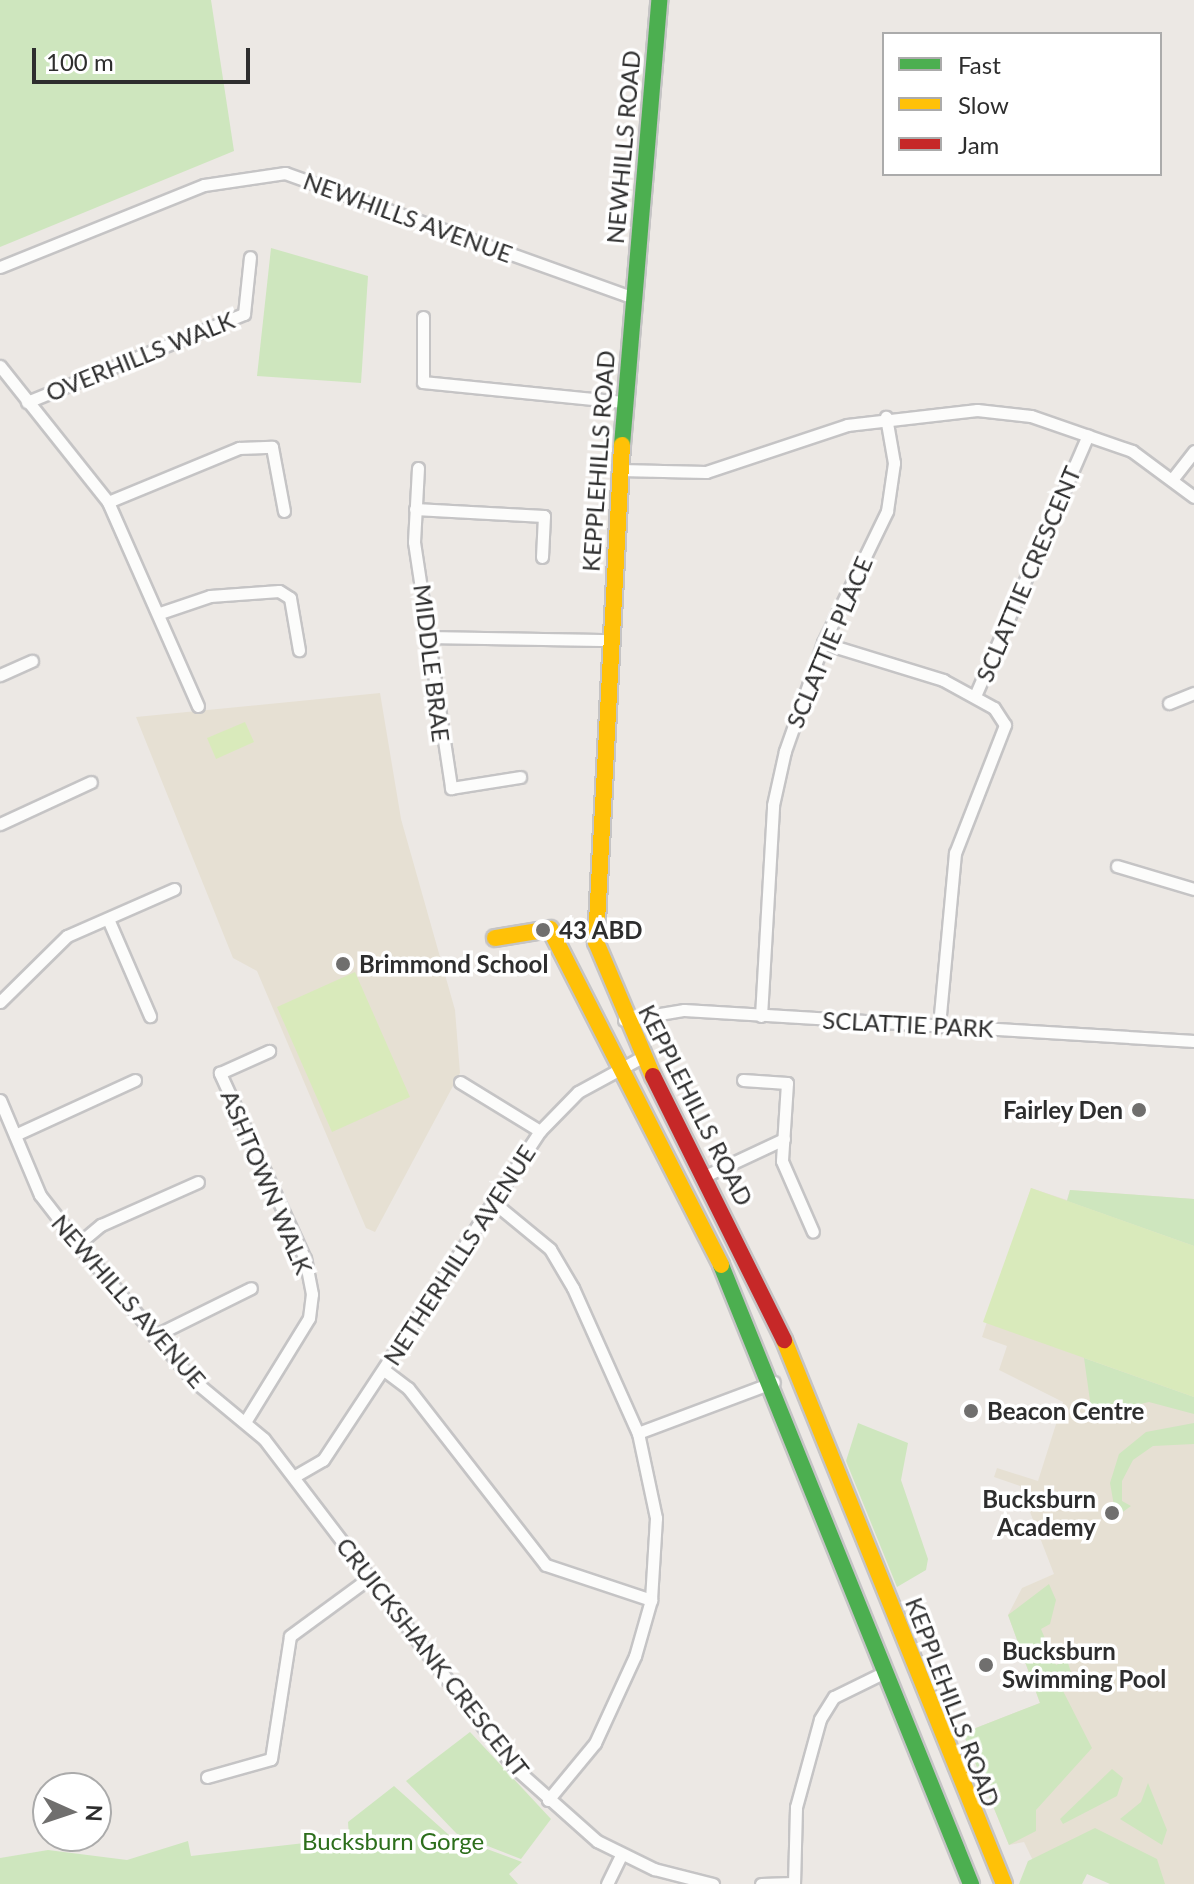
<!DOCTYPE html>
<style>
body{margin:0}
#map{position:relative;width:1194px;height:1884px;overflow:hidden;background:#ece8e4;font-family:Lato,sans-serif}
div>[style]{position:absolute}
.education>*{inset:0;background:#e6e0d3}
.green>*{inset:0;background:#cee6be}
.pitch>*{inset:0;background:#d9eabb}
.roads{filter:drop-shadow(2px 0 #c5c4c5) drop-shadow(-2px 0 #c5c4c5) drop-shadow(0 2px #c5c4c5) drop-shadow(0 -2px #c5c4c5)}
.street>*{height:11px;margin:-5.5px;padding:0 5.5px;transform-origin:5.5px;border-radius:5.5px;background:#fcfcfb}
.fast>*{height:16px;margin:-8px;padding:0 8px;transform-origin:8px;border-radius:8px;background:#4caf50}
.slow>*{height:16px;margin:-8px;padding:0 8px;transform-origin:8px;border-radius:8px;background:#ffc107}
.jam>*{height:16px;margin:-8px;padding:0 8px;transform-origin:8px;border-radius:8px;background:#c62828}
.dots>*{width:22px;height:22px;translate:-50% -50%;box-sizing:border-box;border:4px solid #fff;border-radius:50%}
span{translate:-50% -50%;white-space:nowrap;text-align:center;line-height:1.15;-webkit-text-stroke:7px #fff;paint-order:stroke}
.street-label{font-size:24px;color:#2e2e2e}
.poi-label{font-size:24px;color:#2e2e2e;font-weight:700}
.left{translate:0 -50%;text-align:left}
.right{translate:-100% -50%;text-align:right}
.park-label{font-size:24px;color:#2c6e1b}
.legend{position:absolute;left:882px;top:32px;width:280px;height:144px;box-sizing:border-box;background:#fff;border:2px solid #ababab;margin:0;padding:10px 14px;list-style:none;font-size:24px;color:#2e2e2e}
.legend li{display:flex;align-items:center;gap:16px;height:40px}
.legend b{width:40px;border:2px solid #ababab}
.north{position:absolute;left:32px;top:1772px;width:80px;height:80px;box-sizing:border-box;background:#fff;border:2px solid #ababab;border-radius:50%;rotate:93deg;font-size:22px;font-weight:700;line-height:32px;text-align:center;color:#2e2e2e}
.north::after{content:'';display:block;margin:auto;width:28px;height:36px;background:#706f6e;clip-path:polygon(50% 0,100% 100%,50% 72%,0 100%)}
.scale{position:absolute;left:32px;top:48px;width:218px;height:36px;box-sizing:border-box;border:4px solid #2e2e2e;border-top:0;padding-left:10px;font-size:24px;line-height:28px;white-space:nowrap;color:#2e2e2e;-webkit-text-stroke:6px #fff;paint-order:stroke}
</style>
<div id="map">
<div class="education">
<div style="clip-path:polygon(380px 693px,401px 819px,455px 1010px,460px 1073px,375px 1232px,366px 1228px,257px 971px,233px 958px,136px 717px)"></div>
<div style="clip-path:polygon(1031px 1188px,1067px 1200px,1070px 1190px,1194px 1199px,1194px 1884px,1144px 1884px,1085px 1859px,1038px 1871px,1024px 1842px,1009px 1845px,963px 1733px,1040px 1703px,1008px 1615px,1022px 1588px,1054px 1574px,1020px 1486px,994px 1477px,997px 1468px,1038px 1481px,1063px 1402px,999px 1370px,1007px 1346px,982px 1337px)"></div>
</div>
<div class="green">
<div style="clip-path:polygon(0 0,211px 0,234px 151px,0 247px)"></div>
<div style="clip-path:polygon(271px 248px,368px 276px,361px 383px,257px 376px)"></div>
<div style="clip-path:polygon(1070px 1190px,1194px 1199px,1194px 1246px,1067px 1201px)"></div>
<div style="clip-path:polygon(1084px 1358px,1194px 1397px,1194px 1414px,1149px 1402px,1092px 1415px)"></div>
<div style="clip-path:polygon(858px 1423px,908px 1443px,901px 1480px,928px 1559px,926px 1570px,897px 1587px,846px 1461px)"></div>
<div style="clip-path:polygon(1194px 1423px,1194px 1444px,1153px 1446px,1133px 1460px,1122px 1481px,1122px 1501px,1131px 1506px,1116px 1517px,1110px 1483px,1119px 1454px,1146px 1432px)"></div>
<div style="clip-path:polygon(1049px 1584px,1056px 1600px,1050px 1624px,1041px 1629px,1056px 1665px,1067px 1660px,1073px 1678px,1060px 1685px,1092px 1748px,1036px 1810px,1036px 1831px,1009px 1845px,963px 1733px,1040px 1703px,1008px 1615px)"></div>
<div style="clip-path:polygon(470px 1732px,551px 1819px,521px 1859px,457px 1834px,406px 1781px)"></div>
<div style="clip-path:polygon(1112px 1769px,1123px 1778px,1117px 1796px,1063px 1824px,1060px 1819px)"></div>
<div style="clip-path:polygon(1148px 1783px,1167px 1830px,1162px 1845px,1120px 1819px,1141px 1802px)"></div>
<div style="clip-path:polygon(394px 1786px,449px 1835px,522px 1862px,509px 1874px,518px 1884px,0 1884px,0 1858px,48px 1850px,127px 1860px,188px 1841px,191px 1856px,349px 1838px,348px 1822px)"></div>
<div style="clip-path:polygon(1095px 1828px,1157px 1859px,1165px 1884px,1110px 1884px,1087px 1874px,1082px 1884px,1019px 1884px,1028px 1861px)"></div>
</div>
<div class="pitch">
<div style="clip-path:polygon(245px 722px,254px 742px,216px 759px,207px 738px)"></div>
<div style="clip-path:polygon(355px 972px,410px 1097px,332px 1132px,277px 1007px)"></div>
<div style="clip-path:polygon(1031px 1188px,1194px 1246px,1194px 1397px,983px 1322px)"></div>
</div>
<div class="roads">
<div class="street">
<div style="left:0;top:267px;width:220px;rotate:-21.9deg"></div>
<div style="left:204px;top:185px;width:82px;rotate:-8.4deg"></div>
<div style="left:285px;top:173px;width:371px;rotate:19.7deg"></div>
<div style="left:423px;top:317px;width:65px;rotate:90deg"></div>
<div style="left:423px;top:382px;width:203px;rotate:5.7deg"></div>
<div style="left:0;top:366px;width:174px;rotate:51.5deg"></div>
<div style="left:108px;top:502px;width:223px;rotate:66.2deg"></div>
<div style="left:27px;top:402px;width:234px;rotate:-22.1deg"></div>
<div style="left:244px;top:314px;width:57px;rotate:-84deg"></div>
<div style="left:418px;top:468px;width:74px;rotate:93.1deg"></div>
<div style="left:414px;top:542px;width:249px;rotate:81.4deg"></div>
<div style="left:451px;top:788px;width:70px;rotate:-9.1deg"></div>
<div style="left:620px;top:470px;width:86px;rotate:1.3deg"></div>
<div style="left:706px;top:472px;width:149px;rotate:-18.4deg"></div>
<div style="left:847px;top:425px;width:131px;rotate:-6.6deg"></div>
<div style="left:977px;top:410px;width:54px;rotate:6.3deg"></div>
<div style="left:1031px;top:416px;width:107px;rotate:19.1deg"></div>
<div style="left:1132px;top:451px;width:77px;rotate:36.6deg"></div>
<div style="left:1174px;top:477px;width:33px;rotate:-52deg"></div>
<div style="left:108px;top:502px;width:142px;rotate:-22.4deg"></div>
<div style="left:239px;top:448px;width:33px;rotate:-2deg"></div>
<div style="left:272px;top:447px;width:65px;rotate:79.4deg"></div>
<div style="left:415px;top:509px;width:129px;rotate:3.1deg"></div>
<div style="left:544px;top:516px;width:41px;rotate:92.8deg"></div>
<div style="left:160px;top:613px;width:53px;rotate:-18.8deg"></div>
<div style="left:210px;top:596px;width:69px;rotate:-4.1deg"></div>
<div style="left:279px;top:591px;width:13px;rotate:32deg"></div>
<div style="left:290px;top:598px;width:53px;rotate:80.2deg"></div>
<div style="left:432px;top:637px;width:178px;rotate:1deg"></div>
<div style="left:823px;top:643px;width:126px;rotate:17.1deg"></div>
<div style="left:943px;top:680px;width:58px;rotate:28.8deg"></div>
<div style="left:994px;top:708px;width:20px;rotate:57deg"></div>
<div style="left:1005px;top:725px;width:137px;rotate:111.3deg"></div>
<div style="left:955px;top:853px;width:174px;rotate:95.3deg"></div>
<div style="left:0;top:675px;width:35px;rotate:-24deg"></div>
<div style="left:975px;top:696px;width:284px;rotate:-66.6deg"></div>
<div style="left:1169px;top:703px;width:27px;rotate:-22deg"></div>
<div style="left:0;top:824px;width:100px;rotate:-24.8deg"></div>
<div style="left:1117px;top:866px;width:80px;rotate:16.6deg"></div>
<div style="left:108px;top:919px;width:106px;rotate:66.6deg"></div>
<div style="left:0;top:1002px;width:94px;rotate:-44.6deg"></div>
<div style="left:67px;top:936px;width:117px;rotate:-23.7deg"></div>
<div style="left:761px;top:1016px;width:211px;rotate:-86.7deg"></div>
<div style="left:773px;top:805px;width:55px;rotate:-77.5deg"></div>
<div style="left:785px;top:751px;width:114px;rotate:-70.6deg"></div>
<div style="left:823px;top:643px;width:147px;rotate:-64.1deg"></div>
<div style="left:887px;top:511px;width:49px;rotate:-81.7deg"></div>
<div style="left:894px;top:463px;width:47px;rotate:-99.9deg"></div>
<div style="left:624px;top:1020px;width:61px;rotate:-9.5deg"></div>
<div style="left:684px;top:1010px;width:511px;rotate:3.48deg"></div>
<div style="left:743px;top:1080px;width:44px;rotate:3.9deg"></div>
<div style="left:787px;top:1083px;width:78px;rotate:93.7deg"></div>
<div style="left:782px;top:1161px;width:77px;rotate:66.4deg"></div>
<div style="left:460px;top:1082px;width:94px;rotate:31.5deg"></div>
<div style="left:0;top:1100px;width:103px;rotate:67.2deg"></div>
<div style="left:40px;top:1195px;width:62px;rotate:52.2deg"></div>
<div style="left:78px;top:1244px;width:178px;rotate:49.8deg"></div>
<div style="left:193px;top:1380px;width:92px;rotate:39.7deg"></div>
<div style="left:264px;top:1439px;width:414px;rotate:52.7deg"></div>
<div style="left:515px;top:1768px;width:110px;rotate:41.7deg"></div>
<div style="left:597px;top:1841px;width:64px;rotate:26.2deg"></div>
<div style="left:654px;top:1869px;width:61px;rotate:14.3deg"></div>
<div style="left:15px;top:1135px;width:132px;rotate:-24.6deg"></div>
<div style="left:707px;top:1175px;width:85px;rotate:-25.1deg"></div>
<div style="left:493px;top:1202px;width:74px;rotate:39.5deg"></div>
<div style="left:550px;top:1249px;width:45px;rotate:59.5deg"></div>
<div style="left:573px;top:1288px;width:159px;rotate:65.9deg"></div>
<div style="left:638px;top:1433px;width:87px;rotate:78deg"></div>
<div style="left:656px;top:1518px;width:82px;rotate:93.5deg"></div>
<div style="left:651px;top:1600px;width:58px;rotate:105.9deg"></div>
<div style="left:635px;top:1656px;width:96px;rotate:114.7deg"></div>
<div style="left:595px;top:1743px;width:74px;rotate:129.5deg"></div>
<div style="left:78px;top:1244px;width:30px;rotate:-40deg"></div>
<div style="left:101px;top:1225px;width:106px;rotate:-23.9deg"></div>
<div style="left:154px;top:1336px;width:108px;rotate:-26.3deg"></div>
<div style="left:384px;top:1370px;width:30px;rotate:37deg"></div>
<div style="left:408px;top:1388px;width:224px;rotate:52.1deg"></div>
<div style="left:546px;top:1565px;width:111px;rotate:18.4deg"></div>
<div style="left:245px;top:1422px;width:122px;rotate:-58.4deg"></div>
<div style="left:309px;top:1318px;width:24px;rotate:-83deg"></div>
<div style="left:312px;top:1294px;width:36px;rotate:-101deg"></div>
<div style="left:305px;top:1259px;width:205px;rotate:-114.6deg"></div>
<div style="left:220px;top:1073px;width:54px;rotate:-24.2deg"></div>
<div style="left:638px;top:1433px;width:145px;rotate:-20.6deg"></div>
<div style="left:295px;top:1476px;width:32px;rotate:-30deg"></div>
<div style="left:323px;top:1460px;width:394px;rotate:-56.6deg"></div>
<div style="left:540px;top:1131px;width:54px;rotate:-45.7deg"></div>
<div style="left:578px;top:1092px;width:75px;rotate:-28.6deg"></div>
<div style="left:207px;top:1777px;width:66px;rotate:-15.7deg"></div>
<div style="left:271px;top:1759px;width:124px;rotate:-81.2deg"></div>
<div style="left:290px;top:1636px;width:98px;rotate:-36.3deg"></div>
<div style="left:607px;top:1884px;width:32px;rotate:-64deg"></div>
<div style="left:761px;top:1884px;width:32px;rotate:-2deg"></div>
<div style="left:794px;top:1884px;width:77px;rotate:-88.5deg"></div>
<div style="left:796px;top:1807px;width:91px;rotate:-74.7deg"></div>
<div style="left:820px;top:1719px;width:26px;rotate:-58deg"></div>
<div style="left:834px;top:1697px;width:55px;rotate:-26.1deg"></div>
</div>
<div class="fast">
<div style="left:622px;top:445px;width:447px;rotate:-85.2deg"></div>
<div style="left:721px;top:1265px;width:668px;rotate:68.01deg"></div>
</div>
<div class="slow">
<div style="left:622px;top:445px;width:498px;rotate:93deg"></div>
<div style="left:596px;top:942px;width:146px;rotate:67deg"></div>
<div style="left:495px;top:938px;width:56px;rotate:-9.3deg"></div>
<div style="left:550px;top:929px;width:377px;rotate:63deg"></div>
<div style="left:784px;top:1340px;width:587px;rotate:67.98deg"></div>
</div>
<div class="jam">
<div style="left:653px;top:1076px;width:295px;rotate:63.6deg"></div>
</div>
</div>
<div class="dots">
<div style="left:543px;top:930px;background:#706f6e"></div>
<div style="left:343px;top:964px;background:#706f6e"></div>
<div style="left:1139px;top:1110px;background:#706f6e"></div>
<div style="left:971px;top:1411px;background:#706f6e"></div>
<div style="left:1112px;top:1513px;background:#706f6e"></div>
<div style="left:986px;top:1665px;background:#706f6e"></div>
</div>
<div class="street-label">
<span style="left:623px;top:147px;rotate:-85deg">NEWHILLS ROAD</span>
<span style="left:408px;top:217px;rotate:20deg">NEWHILLS AVENUE</span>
<span style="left:140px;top:356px;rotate:-22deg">OVERHILLS WALK</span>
<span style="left:598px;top:461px;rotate:-86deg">KEPPLEHILLS ROAD</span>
<span style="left:1028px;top:574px;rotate:-67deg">SCLATTIE CRESCENT</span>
<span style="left:829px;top:642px;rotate:-67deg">SCLATTIE PLACE</span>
<span style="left:432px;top:663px;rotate:83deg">MIDDLE BRAE</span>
<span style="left:908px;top:1024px;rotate:3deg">SCLATTIE PARK</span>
<span style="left:696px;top:1105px;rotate:63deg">KEPPLEHILLS ROAD</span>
<span style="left:267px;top:1182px;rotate:67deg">ASHTOWN WALK</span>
<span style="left:459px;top:1255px;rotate:-57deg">NETHERHILLS AVENUE</span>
<span style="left:129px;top:1301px;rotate:49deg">NEWHILLS AVENUE</span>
<span style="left:433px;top:1657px;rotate:52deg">CRUICKSHANK CRESCENT</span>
<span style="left:953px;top:1702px;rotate:69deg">KEPPLEHILLS ROAD</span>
</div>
<div class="poi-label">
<span class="left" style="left:559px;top:930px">43 ABD</span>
<span class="left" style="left:359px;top:964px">Brimmond School</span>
<span class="right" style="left:1123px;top:1110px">Fairley Den</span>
<span class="left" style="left:987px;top:1411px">Beacon Centre</span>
<span class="right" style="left:1096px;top:1513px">Bucksburn<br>Academy</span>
<span class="left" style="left:1002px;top:1665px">Bucksburn<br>Swimming Pool</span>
</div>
<div class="park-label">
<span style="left:393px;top:1841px">Bucksburn Gorge</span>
</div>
<ul class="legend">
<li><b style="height:10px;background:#4caf50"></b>Fast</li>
<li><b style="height:10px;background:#ffc107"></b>Slow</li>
<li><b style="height:10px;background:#c62828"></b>Jam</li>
</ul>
<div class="north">N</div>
<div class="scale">100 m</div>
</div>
